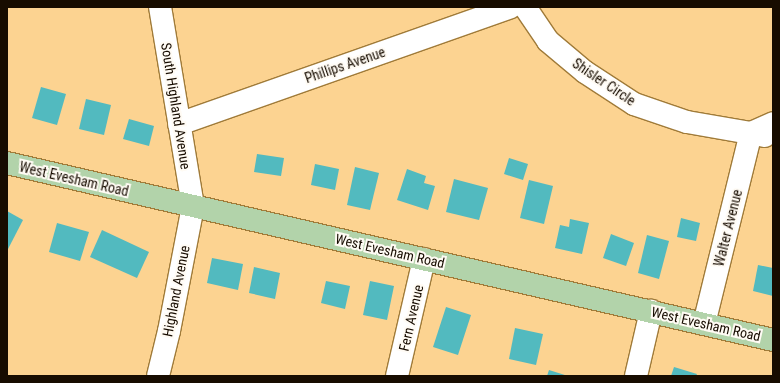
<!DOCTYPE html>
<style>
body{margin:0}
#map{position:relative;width:780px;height:383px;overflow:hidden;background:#fcd391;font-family:"Roboto Condensed",sans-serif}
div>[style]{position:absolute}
.building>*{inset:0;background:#52babf}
.roads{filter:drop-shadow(1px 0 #a07b39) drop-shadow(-1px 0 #a07b39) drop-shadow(0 1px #a07b39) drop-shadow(0 -1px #a07b39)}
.minor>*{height:22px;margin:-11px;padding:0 11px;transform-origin:11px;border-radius:11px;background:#fff}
.major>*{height:22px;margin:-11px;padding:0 11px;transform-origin:11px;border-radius:11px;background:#b2d3aa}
span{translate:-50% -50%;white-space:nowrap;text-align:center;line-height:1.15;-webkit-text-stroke:4px #fffbf4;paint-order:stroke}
.street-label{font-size:14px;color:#170c00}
.frame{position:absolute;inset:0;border:8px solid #170c00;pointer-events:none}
</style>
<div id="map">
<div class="building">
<div style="clip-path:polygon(41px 87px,66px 94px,57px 125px,32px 118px)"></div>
<div style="clip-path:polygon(86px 99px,111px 105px,104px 135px,79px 129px)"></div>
<div style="clip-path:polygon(129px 119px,154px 126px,149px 146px,123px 139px)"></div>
<div style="clip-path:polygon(257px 154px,284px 158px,281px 176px,254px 172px)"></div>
<div style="clip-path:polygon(509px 158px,528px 164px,523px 180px,504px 174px)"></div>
<div style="clip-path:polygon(315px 164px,339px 169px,335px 190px,311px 185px)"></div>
<div style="clip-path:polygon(355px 167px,379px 173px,370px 210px,347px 205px)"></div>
<div style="clip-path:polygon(407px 169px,426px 176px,424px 183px,435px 186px,428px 210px,397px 200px)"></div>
<div style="clip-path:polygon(454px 179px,488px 188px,479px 220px,446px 212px)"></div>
<div style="clip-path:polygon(529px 180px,553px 186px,544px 224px,520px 218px)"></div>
<div style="clip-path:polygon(7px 211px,23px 220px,7px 251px)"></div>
<div style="clip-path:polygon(681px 218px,700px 223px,696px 241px,677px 237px)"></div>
<div style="clip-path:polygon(570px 219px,589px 223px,582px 254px,555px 248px,560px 225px,569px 227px)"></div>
<div style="clip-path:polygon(57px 223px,89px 232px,80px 261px,49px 252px)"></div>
<div style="clip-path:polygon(102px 230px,149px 252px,137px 278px,90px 257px)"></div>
<div style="clip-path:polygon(611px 234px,634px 243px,626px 266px,603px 258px)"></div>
<div style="clip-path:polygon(647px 235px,669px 241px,659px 279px,638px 273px)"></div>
<div style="clip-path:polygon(212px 258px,243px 264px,238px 290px,207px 283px)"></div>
<div style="clip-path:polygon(758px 265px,773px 268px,773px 296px,753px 291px)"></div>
<div style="clip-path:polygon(254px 267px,280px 273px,275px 299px,249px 293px)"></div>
<div style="clip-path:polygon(326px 281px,350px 286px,345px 309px,321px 303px)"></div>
<div style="clip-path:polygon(370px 281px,394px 286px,387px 320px,363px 315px)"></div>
<div style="clip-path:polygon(446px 307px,471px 315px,458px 355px,433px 347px)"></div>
<div style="clip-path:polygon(515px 328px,543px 334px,536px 365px,509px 359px)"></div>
<div style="clip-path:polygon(674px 367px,697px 374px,696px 376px,671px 376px)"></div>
<div style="clip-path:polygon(549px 370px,568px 376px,547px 376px)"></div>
</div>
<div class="roads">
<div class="minor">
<div style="left:525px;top:7px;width:41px;rotate:55.9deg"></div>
<div style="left:548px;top:41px;width:48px;rotate:40deg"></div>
<div style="left:585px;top:72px;width:59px;rotate:33.1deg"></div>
<div style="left:634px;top:104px;width:56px;rotate:18.8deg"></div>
<div style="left:687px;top:122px;width:65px;rotate:9.8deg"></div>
<div style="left:751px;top:133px;width:24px;rotate:-24deg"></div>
<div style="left:179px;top:124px;width:352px;rotate:-19.4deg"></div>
<div style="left:704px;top:324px;width:197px;rotate:-76.2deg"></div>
<div style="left:751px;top:133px;width:14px;rotate:12deg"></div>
<div style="left:158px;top:376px;width:46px;rotate:-76.3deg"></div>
<div style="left:169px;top:331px;width:127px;rotate:-79.1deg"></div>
<div style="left:193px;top:206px;width:202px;rotate:-99.4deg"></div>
<div style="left:397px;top:376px;width:120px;rotate:-77deg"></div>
<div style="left:636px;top:376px;width:67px;rotate:-77deg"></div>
</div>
<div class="major">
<div style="left:7px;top:163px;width:786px;rotate:13.01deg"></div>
</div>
</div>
<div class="street-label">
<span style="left:345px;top:65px;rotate:-19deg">Phillips Avenue</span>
<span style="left:604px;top:82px;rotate:34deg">Shisler Circle</span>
<span style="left:176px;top:106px;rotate:81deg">South Highland Avenue</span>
<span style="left:74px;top:179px;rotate:13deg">West Evesham Road</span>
<span style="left:728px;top:228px;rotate:-76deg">Walter Avenue</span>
<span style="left:390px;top:251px;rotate:13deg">West Evesham Road</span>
<span style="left:176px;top:291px;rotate:-79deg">Highland Avenue</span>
<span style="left:411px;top:318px;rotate:-77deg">Fern Avenue</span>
<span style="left:706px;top:324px;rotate:13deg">West Evesham Road</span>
</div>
<div class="frame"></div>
</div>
